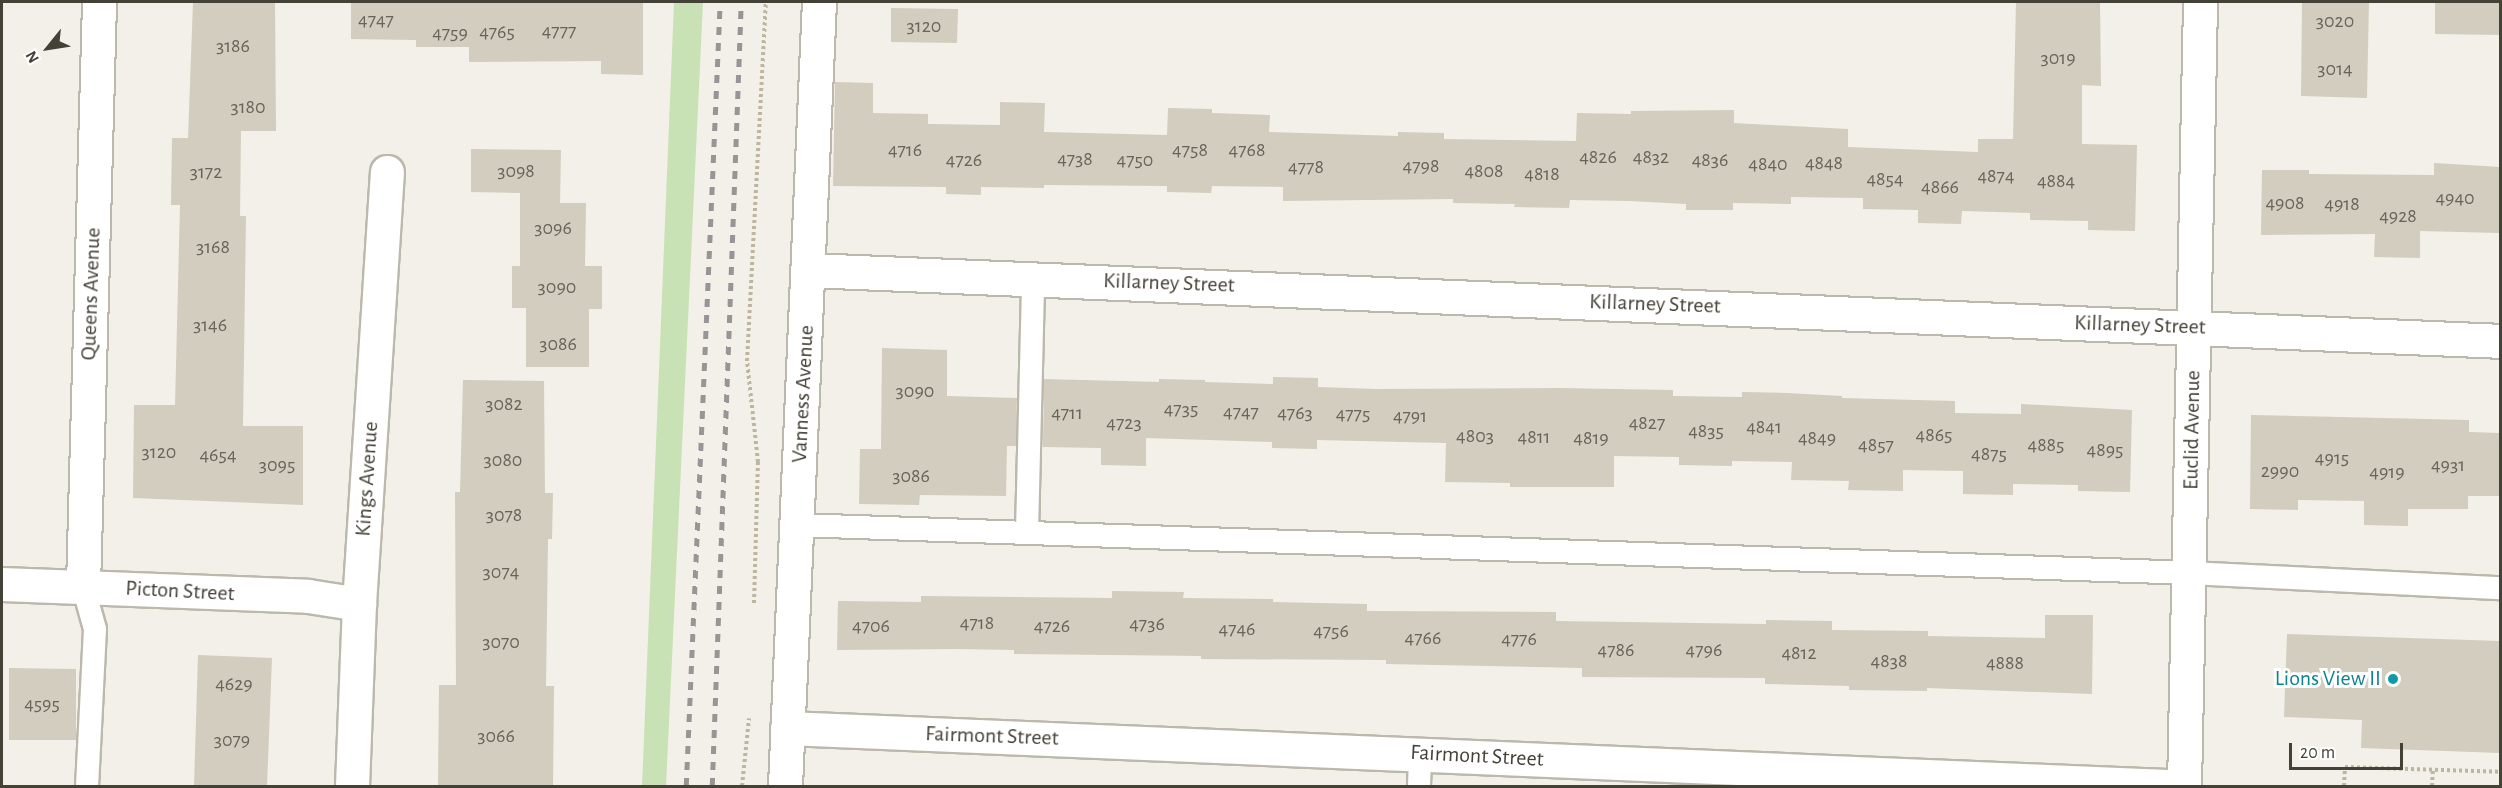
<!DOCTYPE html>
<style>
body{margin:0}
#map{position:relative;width:2502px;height:788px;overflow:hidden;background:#f2f0e8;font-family:"Alegreya Sans",sans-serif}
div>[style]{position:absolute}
.green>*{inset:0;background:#c9e2b5}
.building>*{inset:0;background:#d2cdbe}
.path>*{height:4px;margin-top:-2px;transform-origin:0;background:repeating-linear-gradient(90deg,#bdb59e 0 3px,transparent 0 6px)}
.roads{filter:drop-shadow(2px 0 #bcb8ab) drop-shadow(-2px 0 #bcb8ab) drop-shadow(0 2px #bcb8ab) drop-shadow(0 -2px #bcb8ab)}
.service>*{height:22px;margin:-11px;padding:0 11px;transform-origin:11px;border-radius:11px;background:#fff}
.minor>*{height:33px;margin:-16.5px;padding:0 16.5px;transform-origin:16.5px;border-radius:16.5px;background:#fff}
.rail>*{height:4.5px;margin-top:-2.25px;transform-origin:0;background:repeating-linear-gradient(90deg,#969696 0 8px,transparent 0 16px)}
.dots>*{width:16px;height:16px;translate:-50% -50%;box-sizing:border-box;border:3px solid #fff;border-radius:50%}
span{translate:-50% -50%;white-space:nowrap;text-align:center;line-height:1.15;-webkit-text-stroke:6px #fff;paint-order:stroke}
.number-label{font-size:20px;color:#686459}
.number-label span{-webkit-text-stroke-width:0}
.street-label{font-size:22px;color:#444137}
.culture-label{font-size:22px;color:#0d838f}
.right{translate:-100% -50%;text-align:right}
.frame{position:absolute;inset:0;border:3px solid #444137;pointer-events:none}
.north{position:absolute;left:18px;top:18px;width:60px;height:60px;-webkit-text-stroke:4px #fff;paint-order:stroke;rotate:240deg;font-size:16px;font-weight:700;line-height:24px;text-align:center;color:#444137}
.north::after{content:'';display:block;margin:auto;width:21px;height:27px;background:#444137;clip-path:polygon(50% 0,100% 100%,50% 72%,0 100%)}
.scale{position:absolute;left:2289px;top:743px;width:114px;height:27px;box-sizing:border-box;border:3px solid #444137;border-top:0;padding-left:8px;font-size:18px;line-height:21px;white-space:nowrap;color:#444137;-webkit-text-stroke:4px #fff;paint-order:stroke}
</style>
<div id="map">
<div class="green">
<div style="clip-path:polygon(674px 2px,703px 2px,666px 786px,642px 786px)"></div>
</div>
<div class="building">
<div style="clip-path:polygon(193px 2px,275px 2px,276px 131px,241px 131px,240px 216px,246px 216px,243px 426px,303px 426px,303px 505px,133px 498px,134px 405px,175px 405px,180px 205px,171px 205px,172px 138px,188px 138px)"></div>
<div style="clip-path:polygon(351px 2px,643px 2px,643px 75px,601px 74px,601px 61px,469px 62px,469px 47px,416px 47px,416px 40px,351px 39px)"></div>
<div style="clip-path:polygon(2016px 2px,2100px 2px,2101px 86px,2082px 85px,2082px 144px,2137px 145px,2135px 231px,2088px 230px,2088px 221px,2030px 220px,2030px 213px,1962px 211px,1961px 224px,1918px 223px,1918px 210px,1863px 209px,1863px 198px,1791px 197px,1791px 204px,1733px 203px,1733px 210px,1686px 210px,1686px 204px,1630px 201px,1570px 200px,1569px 208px,1514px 207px,1515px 204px,1453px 203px,1453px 199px,1283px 201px,1283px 187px,1212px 186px,1211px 193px,1167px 192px,1167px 186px,1044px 185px,1044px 188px,981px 187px,981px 195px,946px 194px,946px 187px,833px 186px,835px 82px,873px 83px,873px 113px,928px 114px,928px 124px,1000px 125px,1000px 102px,1045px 103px,1044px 132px,1167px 135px,1168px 108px,1212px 109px,1212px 113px,1270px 115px,1269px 132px,1398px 136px,1398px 132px,1444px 133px,1444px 139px,1576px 141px,1577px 113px,1631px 114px,1631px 111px,1734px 110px,1734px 123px,1848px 129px,1848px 147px,1978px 152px,1978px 139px,2013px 139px)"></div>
<div style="clip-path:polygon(2302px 2px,2369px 2px,2367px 98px,2301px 96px)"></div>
<div style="clip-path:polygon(2435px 2px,2500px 2px,2500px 35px,2435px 34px)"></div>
<div style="clip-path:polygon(891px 8px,958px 9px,957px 43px,891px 42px)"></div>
<div style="clip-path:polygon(471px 149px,561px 150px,560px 203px,586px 203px,585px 266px,602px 266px,602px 309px,589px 309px,589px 367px,526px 367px,526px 308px,512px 308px,512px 266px,520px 266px,520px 193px,471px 192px)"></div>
<div style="clip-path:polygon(2434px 163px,2500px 167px,2500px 233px,2420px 231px,2420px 258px,2374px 257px,2375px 234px,2261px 235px,2262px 170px,2309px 170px,2309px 174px,2434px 175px)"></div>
<div style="clip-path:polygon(882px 348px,947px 350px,947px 396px,1017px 398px,1016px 446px,1007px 446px,1006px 496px,920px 495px,919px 505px,859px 504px,860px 449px,881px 449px)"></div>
<div style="clip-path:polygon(1273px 377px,1318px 378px,1318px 387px,1377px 389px,1558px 388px,1673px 390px,1673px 396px,1742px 397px,1742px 392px,1787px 393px,1842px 396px,1842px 398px,1955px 401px,1955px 413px,2021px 414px,2021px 404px,2132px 410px,2130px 492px,2078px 491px,2078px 485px,2013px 484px,2013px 495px,1963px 494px,1963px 471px,1903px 470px,1903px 491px,1848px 490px,1849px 481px,1791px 480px,1792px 462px,1732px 461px,1732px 466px,1679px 465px,1679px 457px,1614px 456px,1614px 487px,1510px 487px,1510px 483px,1445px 482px,1446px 443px,1317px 440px,1317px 449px,1272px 448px,1272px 442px,1146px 438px,1146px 466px,1101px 465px,1101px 448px,1043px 447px,1044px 379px,1159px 382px,1159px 379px,1205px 380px,1205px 382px,1273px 384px)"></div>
<div style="clip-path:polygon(463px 380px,544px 381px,545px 493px,553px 493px,552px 539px,548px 539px,546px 686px,554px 686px,553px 786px,438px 786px,439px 685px,456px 685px,455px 492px,460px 492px)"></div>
<div style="clip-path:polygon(2251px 415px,2469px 420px,2469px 432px,2500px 433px,2500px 496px,2468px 496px,2468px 509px,2408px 509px,2408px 526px,2364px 525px,2364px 501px,2298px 500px,2298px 510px,2250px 509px)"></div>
<div style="clip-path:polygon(1112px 591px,1184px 592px,1183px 598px,1273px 599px,1273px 602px,1367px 604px,1367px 611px,1556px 612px,1556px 621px,1766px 624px,1766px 620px,1832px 621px,1832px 630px,1928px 631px,1928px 636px,2045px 638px,2045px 615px,2093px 615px,2092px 694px,1927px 688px,1927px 691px,1849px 690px,1849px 686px,1765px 684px,1765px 678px,1582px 677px,1582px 668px,1386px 664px,1386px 660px,1201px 659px,1201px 656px,1014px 654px,1014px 650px,958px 649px,837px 650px,838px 601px,921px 602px,921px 596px,1112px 598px)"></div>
<div style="clip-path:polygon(2287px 634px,2500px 641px,2500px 753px,2361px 748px,2362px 720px,2284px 717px)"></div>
<div style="clip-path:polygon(198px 655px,272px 658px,267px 786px,194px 786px)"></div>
<div style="clip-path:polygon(9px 668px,76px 669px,76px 740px,9px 740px)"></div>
</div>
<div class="path">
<div style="left:754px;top:603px;width:141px;rotate:-88.4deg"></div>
<div style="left:758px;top:462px;width:102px;rotate:-96.2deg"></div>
<div style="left:747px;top:361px;width:360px;rotate:-87deg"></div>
<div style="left:742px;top:786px;width:68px;rotate:-84.1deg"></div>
<div style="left:2344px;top:786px;width:19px;rotate:-87deg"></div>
<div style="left:2345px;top:767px;width:155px;rotate:1.8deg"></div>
<div style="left:2432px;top:786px;width:17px;rotate:-87deg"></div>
</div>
<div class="roads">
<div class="service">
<div style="left:797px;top:525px;width:1394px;rotate:1.97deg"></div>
<div style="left:2190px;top:573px;width:310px;rotate:2.8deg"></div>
<div style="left:1027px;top:532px;width:254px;rotate:-88.6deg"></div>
<div style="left:83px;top:586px;width:45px;rotate:74.4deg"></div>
<div style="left:95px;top:629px;width:157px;rotate:92.9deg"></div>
<div style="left:1419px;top:786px;width:32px;rotate:-88deg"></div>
</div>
<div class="minor">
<div style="left:809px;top:270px;width:1692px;rotate:2.4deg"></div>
<div style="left:2px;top:584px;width:306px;rotate:2.2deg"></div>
<div style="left:308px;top:596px;width:52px;rotate:8.9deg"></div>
<div style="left:83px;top:586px;width:584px;rotate:-88.43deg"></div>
<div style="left:787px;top:728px;width:1381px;rotate:2.41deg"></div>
<div style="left:352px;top:786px;width:182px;rotate:-87.8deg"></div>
<div style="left:359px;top:604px;width:433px;rotate:-86.3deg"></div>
<div style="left:785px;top:786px;width:785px;rotate:-87.52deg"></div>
<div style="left:2184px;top:786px;width:784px;rotate:-88.83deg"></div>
</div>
</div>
<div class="rail">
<div style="left:686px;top:786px;width:785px;rotate:-87.52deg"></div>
<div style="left:712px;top:786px;width:785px;rotate:-87.88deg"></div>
</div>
<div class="dots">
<div style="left:2393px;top:679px;background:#0f9aa8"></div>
</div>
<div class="number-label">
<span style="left:376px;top:20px">4747</span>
<span style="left:2335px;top:21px">3020</span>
<span style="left:924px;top:26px">3120</span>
<span style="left:559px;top:31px">4777</span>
<span style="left:497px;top:32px">4765</span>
<span style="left:450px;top:33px">4759</span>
<span style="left:233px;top:46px">3186</span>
<span style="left:2058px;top:58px">3019</span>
<span style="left:2335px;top:69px">3014</span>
<span style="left:248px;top:107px">3180</span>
<span style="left:905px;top:150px">4716</span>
<span style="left:1190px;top:150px">4758</span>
<span style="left:1247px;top:150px">4768</span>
<span style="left:1598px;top:157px">4826</span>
<span style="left:1651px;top:157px">4832</span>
<span style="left:1075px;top:159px">4738</span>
<span style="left:964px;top:160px">4726</span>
<span style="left:1135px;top:160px">4750</span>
<span style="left:1710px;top:160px">4836</span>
<span style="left:1824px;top:163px">4848</span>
<span style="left:1768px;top:164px">4840</span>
<span style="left:1421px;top:166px">4798</span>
<span style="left:1306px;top:167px">4778</span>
<span style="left:516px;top:171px">3098</span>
<span style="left:1484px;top:171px">4808</span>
<span style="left:206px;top:172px">3172</span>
<span style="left:1542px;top:174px">4818</span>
<span style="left:1996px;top:176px">4874</span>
<span style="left:1885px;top:179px">4854</span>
<span style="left:2056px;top:181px">4884</span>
<span style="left:1940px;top:187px">4866</span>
<span style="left:2455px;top:198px">4940</span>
<span style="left:2285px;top:203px">4908</span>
<span style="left:2342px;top:204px">4918</span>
<span style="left:2398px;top:216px">4928</span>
<span style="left:553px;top:228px">3096</span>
<span style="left:213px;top:247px">3168</span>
<span style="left:557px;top:287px">3090</span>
<span style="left:210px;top:325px">3146</span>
<span style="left:558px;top:344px">3086</span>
<span style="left:915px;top:391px">3090</span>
<span style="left:504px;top:404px">3082</span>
<span style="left:1181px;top:409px">4735</span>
<span style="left:1241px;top:412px">4747</span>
<span style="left:1067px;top:413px">4711</span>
<span style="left:1295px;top:413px">4763</span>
<span style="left:1353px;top:414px">4775</span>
<span style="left:1410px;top:416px">4791</span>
<span style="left:1124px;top:423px">4723</span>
<span style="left:1647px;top:423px">4827</span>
<span style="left:1764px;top:427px">4841</span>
<span style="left:1706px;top:431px">4835</span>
<span style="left:1934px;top:435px">4865</span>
<span style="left:1475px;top:436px">4803</span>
<span style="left:1534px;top:437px">4811</span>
<span style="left:1591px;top:438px">4819</span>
<span style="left:1817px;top:438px">4849</span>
<span style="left:1876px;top:445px">4857</span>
<span style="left:2046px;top:445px">4885</span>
<span style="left:2105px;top:450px">4895</span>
<span style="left:159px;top:452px">3120</span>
<span style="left:1989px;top:454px">4875</span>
<span style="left:218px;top:455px">4654</span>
<span style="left:2332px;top:458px">4915</span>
<span style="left:503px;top:460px">3080</span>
<span style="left:277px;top:465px">3095</span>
<span style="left:2448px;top:465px">4931</span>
<span style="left:2280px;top:471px">2990</span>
<span style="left:2387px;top:472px">4919</span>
<span style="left:911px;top:476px">3086</span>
<span style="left:504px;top:515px">3078</span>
<span style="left:501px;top:572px">3074</span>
<span style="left:977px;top:623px">4718</span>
<span style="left:1147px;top:624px">4736</span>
<span style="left:871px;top:626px">4706</span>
<span style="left:1052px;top:626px">4726</span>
<span style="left:1237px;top:629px">4746</span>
<span style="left:1331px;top:631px">4756</span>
<span style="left:1423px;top:638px">4766</span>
<span style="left:1519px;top:639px">4776</span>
<span style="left:501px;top:642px">3070</span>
<span style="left:1616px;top:650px">4786</span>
<span style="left:1704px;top:650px">4796</span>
<span style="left:1799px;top:653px">4812</span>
<span style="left:1889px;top:661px">4838</span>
<span style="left:2005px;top:663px">4888</span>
<span style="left:234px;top:684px">4629</span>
<span style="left:42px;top:704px">4595</span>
<span style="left:496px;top:736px">3066</span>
<span style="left:232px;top:740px">3079</span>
</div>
<div class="street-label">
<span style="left:1169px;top:283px;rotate:2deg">Killarney Street</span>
<span style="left:91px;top:294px;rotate:-88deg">Queens Avenue</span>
<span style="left:1655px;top:304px;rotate:2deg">Killarney Street</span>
<span style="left:2140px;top:325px;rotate:2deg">Killarney Street</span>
<span style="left:803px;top:394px;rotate:-87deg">Vanness Avenue</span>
<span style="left:2192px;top:430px;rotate:-89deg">Euclid Avenue</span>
<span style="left:367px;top:479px;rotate:-86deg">Kings Avenue</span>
<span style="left:180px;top:591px;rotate:3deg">Picton Street</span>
<span style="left:992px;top:736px;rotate:2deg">Fairmont Street</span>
<span style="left:1477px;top:756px;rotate:3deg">Fairmont Street</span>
</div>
<div class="culture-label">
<span class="right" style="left:2381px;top:679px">Lions View II</span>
</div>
<div class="frame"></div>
<div class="north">N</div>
<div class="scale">20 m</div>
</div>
